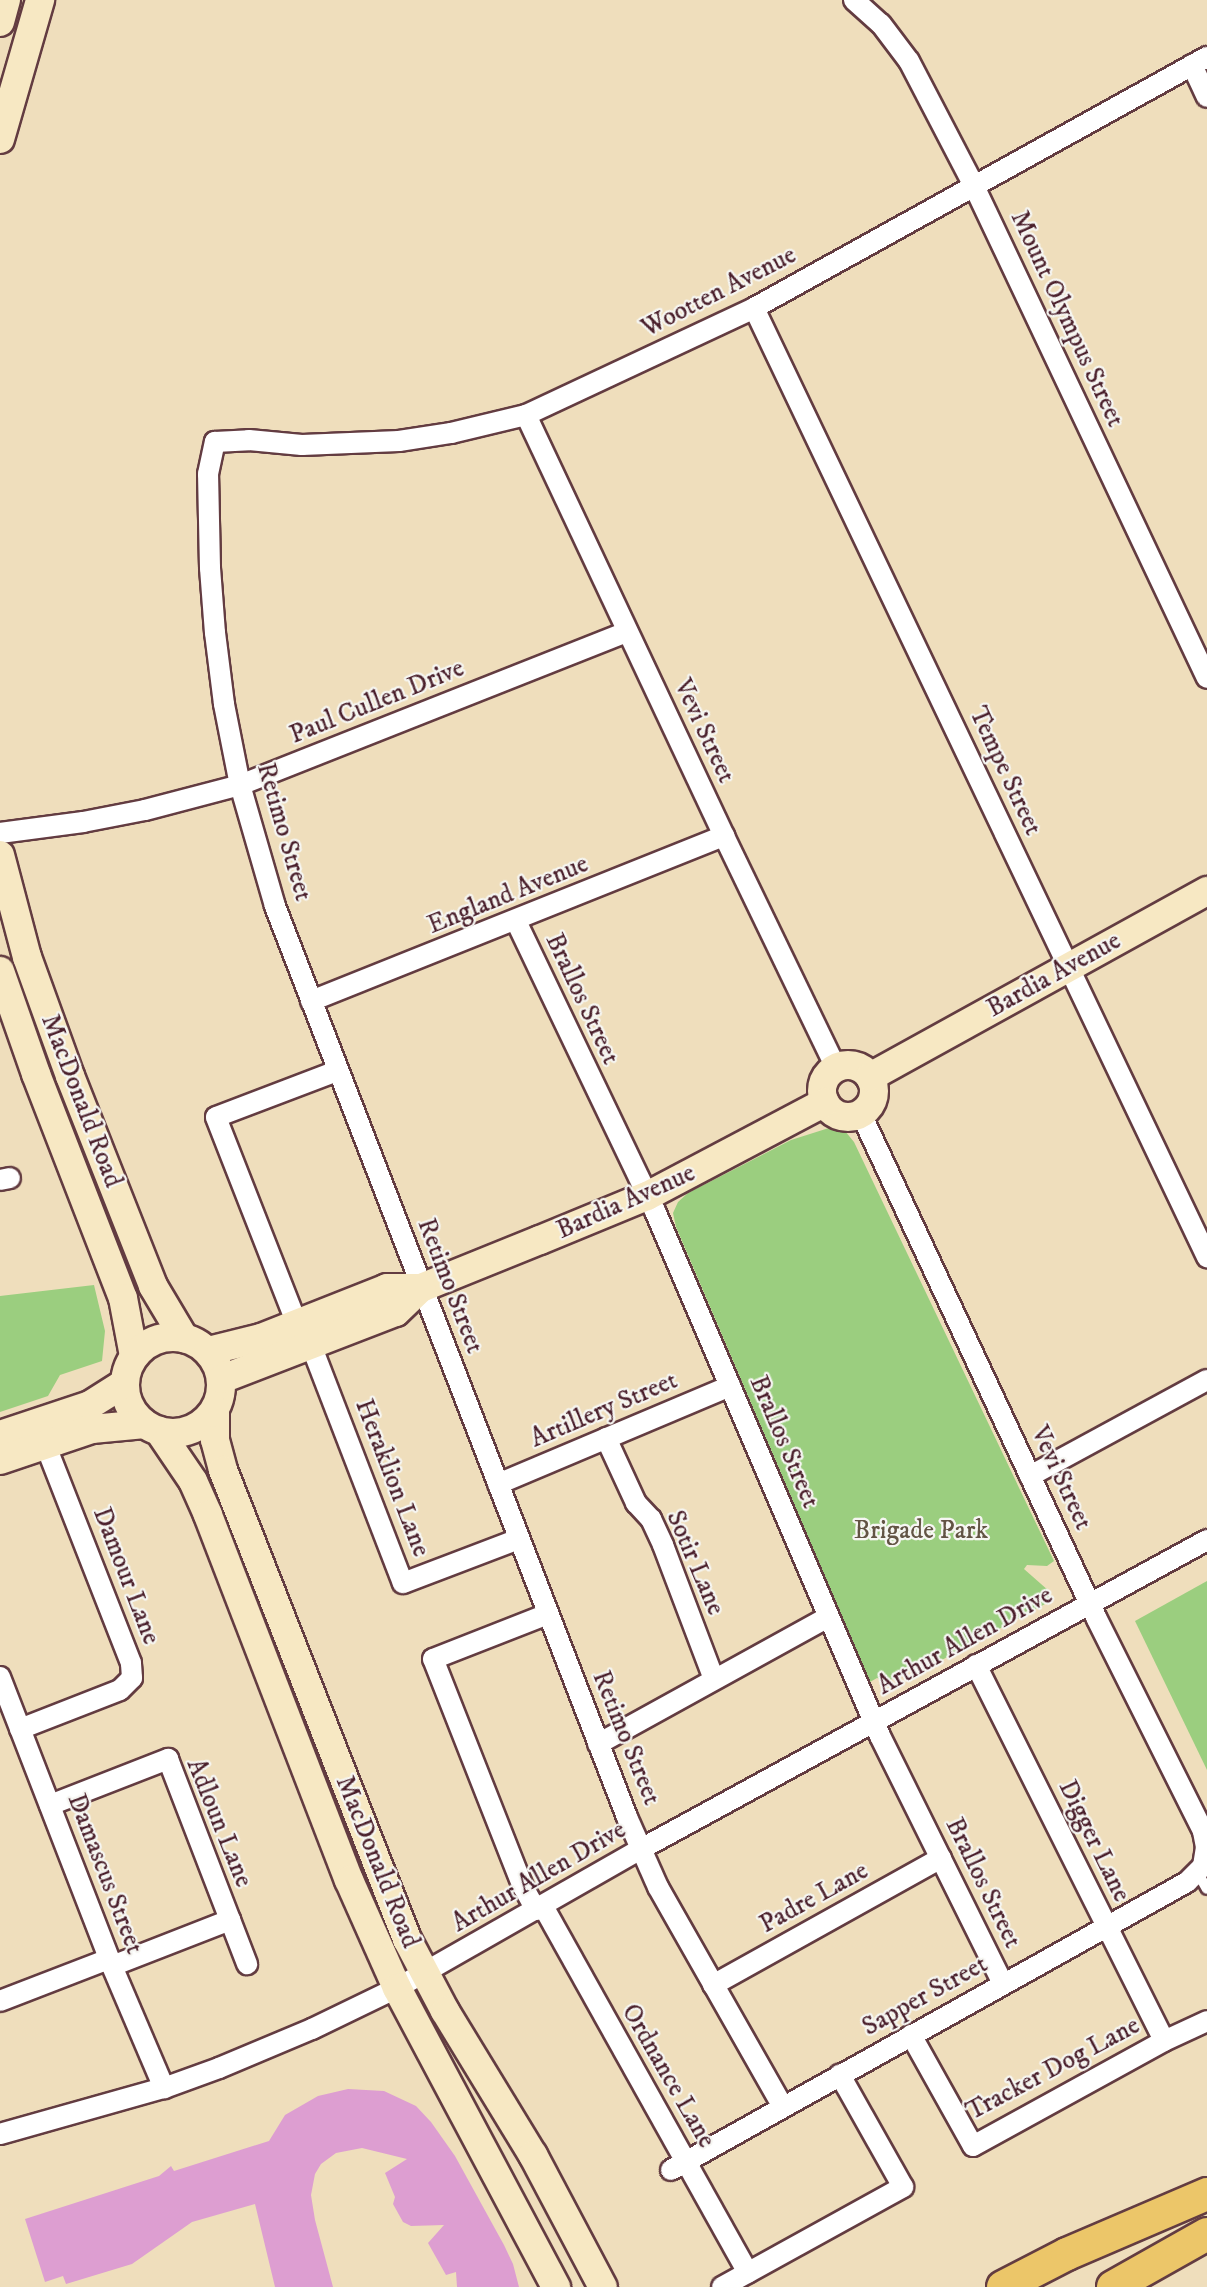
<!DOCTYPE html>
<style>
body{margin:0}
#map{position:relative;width:1207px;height:2287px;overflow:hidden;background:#efdebc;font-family:"IM FELL DW Pica",serif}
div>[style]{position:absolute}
.green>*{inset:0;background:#9bce7f}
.building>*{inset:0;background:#dd9ed1}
.roads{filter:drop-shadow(2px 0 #633c41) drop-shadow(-2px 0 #633c41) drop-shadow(0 2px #633c41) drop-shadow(0 -2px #633c41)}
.lane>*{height:10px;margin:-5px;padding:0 5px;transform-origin:5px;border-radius:5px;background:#fff}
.street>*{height:20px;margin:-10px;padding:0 10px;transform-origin:10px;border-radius:10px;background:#fff}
.secondary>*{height:28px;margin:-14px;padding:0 14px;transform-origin:14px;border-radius:14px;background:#f7e8c3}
.secondary>.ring{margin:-14px;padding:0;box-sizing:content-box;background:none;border:28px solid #f7e8c3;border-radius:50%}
.primary>*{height:32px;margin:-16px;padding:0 16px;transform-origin:16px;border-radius:16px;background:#ecc669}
span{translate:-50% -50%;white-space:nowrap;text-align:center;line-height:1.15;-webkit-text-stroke:4.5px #f6f6f2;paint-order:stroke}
.street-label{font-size:26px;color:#4a1f2b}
.park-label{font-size:26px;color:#625444}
</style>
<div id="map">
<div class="green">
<div style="clip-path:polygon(832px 1127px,845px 1131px,854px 1142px,1054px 1561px,1047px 1566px,1027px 1565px,1024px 1569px,1049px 1591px,1050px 1597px,1047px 1603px,927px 1668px,912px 1668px,889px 1681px,877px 1678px,870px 1682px,676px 1227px,673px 1213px,678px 1202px,688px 1193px,791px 1140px)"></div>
<div style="clip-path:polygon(94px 1285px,105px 1331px,102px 1361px,60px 1375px,48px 1396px,0 1412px,0 1296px)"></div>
<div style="clip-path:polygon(1207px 1581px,1207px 1770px,1135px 1621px)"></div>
</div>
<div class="building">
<div style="clip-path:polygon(348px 2089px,384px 2091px,416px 2106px,431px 2122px,455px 2156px,504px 2245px,513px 2264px,519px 2287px,457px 2287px,456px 2272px,446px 2275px,428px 2243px,444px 2225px,411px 2226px,403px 2222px,393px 2204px,395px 2197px,385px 2173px,407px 2159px,362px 2148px,336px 2153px,321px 2164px,315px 2174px,311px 2195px,315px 2220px,333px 2287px,275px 2287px,255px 2204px,192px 2222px,132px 2264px,66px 2284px,63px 2276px,45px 2282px,25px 2219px,159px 2176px,171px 2166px,174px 2171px,269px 2141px,285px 2115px,318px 2096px)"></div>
</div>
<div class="roads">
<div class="lane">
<div style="left:1198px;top:1873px;width:18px;rotate:61deg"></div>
</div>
<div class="street">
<div style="left:854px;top:0;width:36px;rotate:42deg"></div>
<div style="left:881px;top:24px;width:46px;rotate:52.9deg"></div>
<div style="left:909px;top:61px;width:141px;rotate:62.5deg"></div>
<div style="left:974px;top:186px;width:544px;rotate:64.66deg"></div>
<div style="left:1192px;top:65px;width:35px;rotate:65deg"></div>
<div style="left:754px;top:308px;width:1052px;rotate:64.48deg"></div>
<div style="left:526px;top:415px;width:465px;rotate:64.8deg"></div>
<div style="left:724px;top:836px;width:258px;rotate:64.2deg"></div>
<div style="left:0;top:833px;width:84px;rotate:-7.5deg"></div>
<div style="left:83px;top:822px;width:63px;rotate:-11deg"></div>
<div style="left:145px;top:810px;width:98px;rotate:-14.7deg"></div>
<div style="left:240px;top:785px;width:416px;rotate:-21.6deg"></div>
<div style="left:516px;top:921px;width:322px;rotate:64.4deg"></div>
<div style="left:655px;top:1211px;width:571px;rotate:66.8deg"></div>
<div style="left:880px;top:1736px;width:277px;rotate:63.6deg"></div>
<div style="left:311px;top:1001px;width:445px;rotate:-21.8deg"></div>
<div style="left:0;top:1180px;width:10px;rotate:-11deg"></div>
<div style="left:297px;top:1324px;width:222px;rotate:-111.4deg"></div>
<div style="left:216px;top:1117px;width:129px;rotate:-20.8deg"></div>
<div style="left:311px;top:1345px;width:255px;rotate:68.9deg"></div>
<div style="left:403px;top:1583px;width:124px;rotate:-20.8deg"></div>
<div style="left:606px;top:1438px;width:72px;rotate:65.2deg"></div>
<div style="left:636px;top:1503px;width:22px;rotate:47deg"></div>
<div style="left:651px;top:1519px;width:29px;rotate:65deg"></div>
<div style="left:663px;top:1545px;width:143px;rotate:69.2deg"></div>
<div style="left:1030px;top:1476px;width:201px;rotate:-28.5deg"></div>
<div style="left:498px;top:1484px;width:252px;rotate:-22.9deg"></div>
<div style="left:976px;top:1665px;width:420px;rotate:63.4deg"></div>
<div style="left:0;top:1677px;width:310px;rotate:68.8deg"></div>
<div style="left:112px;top:1966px;width:133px;rotate:66.9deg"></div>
<div style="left:20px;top:1729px;width:107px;rotate:-21.3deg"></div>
<div style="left:120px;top:1690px;width:17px;rotate:-45deg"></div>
<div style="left:132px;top:1678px;width:15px;rotate:-94deg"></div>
<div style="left:131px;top:1663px;width:233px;rotate:-111.4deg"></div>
<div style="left:598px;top:1744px;width:263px;rotate:-28.9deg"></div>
<div style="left:50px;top:1805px;width:127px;rotate:-21.3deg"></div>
<div style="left:168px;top:1759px;width:220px;rotate:68.9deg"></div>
<div style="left:543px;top:1906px;width:420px;rotate:60.8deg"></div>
<div style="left:536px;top:1910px;width:26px;rotate:-119deg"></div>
<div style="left:523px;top:1887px;width:245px;rotate:-111.5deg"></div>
<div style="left:433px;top:1659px;width:123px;rotate:-21.4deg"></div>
<div style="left:112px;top:1966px;width:127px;rotate:-21.3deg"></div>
<div style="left:713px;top:1985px;width:261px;rotate:-29.1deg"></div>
<div style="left:0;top:2001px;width:117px;rotate:-21.1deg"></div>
<div style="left:911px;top:2035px;width:127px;rotate:60.8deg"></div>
<div style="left:973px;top:2146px;width:218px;rotate:-28.8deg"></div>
<div style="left:1164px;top:2041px;width:47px;rotate:-24.9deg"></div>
<div style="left:783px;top:2107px;width:253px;rotate:-119.6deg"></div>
<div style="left:658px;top:1887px;width:77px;rotate:-113.9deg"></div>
<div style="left:627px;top:1817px;width:977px;rotate:-111.13deg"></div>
<div style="left:275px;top:906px;width:126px;rotate:-106.1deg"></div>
<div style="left:240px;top:785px;width:83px;rotate:-101.2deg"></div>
<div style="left:224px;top:704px;width:72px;rotate:-97.2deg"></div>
<div style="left:215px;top:633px;width:65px;rotate:-94.4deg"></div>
<div style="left:210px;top:568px;width:94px;rotate:-91.2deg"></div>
<div style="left:208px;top:474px;width:33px;rotate:-78deg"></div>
<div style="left:215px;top:442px;width:34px;rotate:-3deg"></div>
<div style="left:249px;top:440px;width:53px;rotate:5.4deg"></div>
<div style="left:302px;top:445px;width:97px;rotate:-2.4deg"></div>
<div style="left:399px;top:441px;width:53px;rotate:-8.7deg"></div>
<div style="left:451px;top:433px;width:77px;rotate:-13.5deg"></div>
<div style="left:526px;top:415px;width:252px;rotate:-25.1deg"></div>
<div style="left:754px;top:308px;width:518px;rotate:-28.99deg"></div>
<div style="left:0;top:2134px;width:170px;rotate:-15.7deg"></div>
<div style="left:164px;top:2088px;width:59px;rotate:-20deg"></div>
<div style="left:219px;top:2068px;width:101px;rotate:-22.8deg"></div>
<div style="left:312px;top:2029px;width:94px;rotate:-25.8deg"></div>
<div style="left:397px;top:1988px;width:281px;rotate:-29.7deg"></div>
<div style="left:641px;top:1849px;width:645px;rotate:-28.63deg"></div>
<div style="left:671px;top:2170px;width:591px;rotate:-29.17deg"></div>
<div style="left:1187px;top:1882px;width:23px;rotate:-45deg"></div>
<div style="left:1203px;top:1866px;width:19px;rotate:-81deg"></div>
<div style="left:1206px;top:1847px;width:16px;rotate:-101deg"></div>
<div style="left:1203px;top:1831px;width:239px;rotate:-116.6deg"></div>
<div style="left:1096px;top:1617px;width:555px;rotate:-115.04deg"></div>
<div style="left:722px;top:2287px;width:207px;rotate:-28.9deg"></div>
<div style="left:903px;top:2187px;width:129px;rotate:-119.4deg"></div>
</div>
<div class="secondary">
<div style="left:0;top:22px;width:23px;rotate:-75deg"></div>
<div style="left:0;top:139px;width:145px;rotate:-73.9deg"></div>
<div style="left:0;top:855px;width:106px;rotate:75.2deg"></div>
<div style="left:27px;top:957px;width:127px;rotate:70.1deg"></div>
<div style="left:70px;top:1076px;width:226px;rotate:68.4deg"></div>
<div style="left:153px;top:1286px;width:61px;rotate:59.2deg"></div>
<div style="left:0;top:971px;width:109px;rotate:70.7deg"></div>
<div style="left:36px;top:1074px;width:240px;rotate:68.8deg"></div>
<div style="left:123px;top:1298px;width:59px;rotate:79.3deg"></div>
<div class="ring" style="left:822px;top:1065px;width:24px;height:24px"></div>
<div style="left:870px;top:1077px;width:385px;rotate:-28.9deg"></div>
<div class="ring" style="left:125px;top:1337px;width:68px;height:68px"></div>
<div style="left:208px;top:1351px;width:55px;rotate:-13.8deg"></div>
<div style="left:261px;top:1338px;width:136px;rotate:-21.6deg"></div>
<div style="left:387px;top:1288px;width:34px"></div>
<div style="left:421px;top:1288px;width:128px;rotate:-22deg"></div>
<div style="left:540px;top:1240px;width:116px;rotate:-22.4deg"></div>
<div style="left:647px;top:1196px;width:201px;rotate:-27.8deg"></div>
<div style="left:222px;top:1379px;width:186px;rotate:-21.1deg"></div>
<div style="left:396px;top:1312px;width:35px;rotate:-44deg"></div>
<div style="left:215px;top:1410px;width:30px;rotate:90deg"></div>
<div style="left:215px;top:1440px;width:31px;rotate:75deg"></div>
<div style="left:223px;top:1470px;width:504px;rotate:68.58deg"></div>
<div style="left:407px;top:1939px;width:81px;rotate:62.2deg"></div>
<div style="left:445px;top:2011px;width:169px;rotate:58.6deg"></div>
<div style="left:533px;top:2155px;width:149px;rotate:62.1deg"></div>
<div style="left:159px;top:1431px;width:60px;rotate:55.8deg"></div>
<div style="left:193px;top:1481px;width:37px;rotate:66deg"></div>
<div style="left:208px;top:1515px;width:391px;rotate:68.9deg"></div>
<div style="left:349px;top:1880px;width:118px;rotate:66deg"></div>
<div style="left:397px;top:1988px;width:339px;rotate:62deg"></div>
<div style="left:0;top:1435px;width:95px;rotate:-18.4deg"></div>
<div style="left:90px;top:1405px;width:41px;rotate:-32.2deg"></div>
<div style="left:0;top:1460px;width:97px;rotate:-18.6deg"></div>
<div style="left:92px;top:1429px;width:53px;rotate:-5.4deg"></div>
</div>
<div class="primary">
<div style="left:1003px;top:2287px;width:72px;rotate:-27.3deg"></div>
<div style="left:1067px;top:2254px;width:152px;rotate:-23.2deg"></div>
<div style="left:1113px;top:2287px;width:108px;rotate:-29.4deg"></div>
</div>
</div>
<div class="street-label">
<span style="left:719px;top:292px;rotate:-27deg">Wootten Avenue</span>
<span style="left:1067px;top:319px;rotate:65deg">Mount Olympus Street</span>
<span style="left:377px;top:702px;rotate:-22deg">Paul Cullen Drive</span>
<span style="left:704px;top:731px;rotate:65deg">Vevi Street</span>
<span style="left:1005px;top:771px;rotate:65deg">Tempe Street</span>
<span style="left:284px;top:832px;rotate:74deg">Retimo Street</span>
<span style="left:508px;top:895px;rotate:-22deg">England Avenue</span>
<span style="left:1054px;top:975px;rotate:-29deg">Bardia Avenue</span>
<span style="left:582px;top:999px;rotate:65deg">Brallos Street</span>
<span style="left:81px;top:1101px;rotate:69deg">MacDonald Road</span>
<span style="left:626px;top:1202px;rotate:-24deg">Bardia Avenue</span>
<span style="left:450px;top:1286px;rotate:69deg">Retimo Street</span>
<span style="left:604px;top:1410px;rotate:-23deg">Artillery Street</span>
<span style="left:784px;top:1442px;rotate:67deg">Brallos Street</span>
<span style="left:392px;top:1478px;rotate:69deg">Heraklion Lane</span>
<span style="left:1061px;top:1478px;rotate:65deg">Vevi Street</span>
<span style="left:695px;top:1563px;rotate:67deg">Sotir Lane</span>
<span style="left:126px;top:1576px;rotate:69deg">Damour Lane</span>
<span style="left:965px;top:1641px;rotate:-29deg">Arthur Allen Drive</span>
<span style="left:626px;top:1738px;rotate:68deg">Retimo Street</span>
<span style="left:219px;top:1823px;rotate:68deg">Adloun Lane</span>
<span style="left:1094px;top:1841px;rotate:64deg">Digger Lane</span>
<span style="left:377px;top:1862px;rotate:68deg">MacDonald Road</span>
<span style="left:105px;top:1874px;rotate:69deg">Damascus Street</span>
<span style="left:539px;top:1877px;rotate:-30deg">Arthur Allen Drive</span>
<span style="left:983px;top:1883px;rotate:64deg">Brallos Street</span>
<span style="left:814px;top:1898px;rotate:-29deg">Padre Lane</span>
<span style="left:925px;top:1996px;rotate:-29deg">Sapper Street</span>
<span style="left:1053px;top:2069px;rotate:-28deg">Tracker Dog Lane</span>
<span style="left:668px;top:2076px;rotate:60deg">Ordnance Lane</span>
</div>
<div class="park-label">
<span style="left:921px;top:1531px">Brigade Park</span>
</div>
</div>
